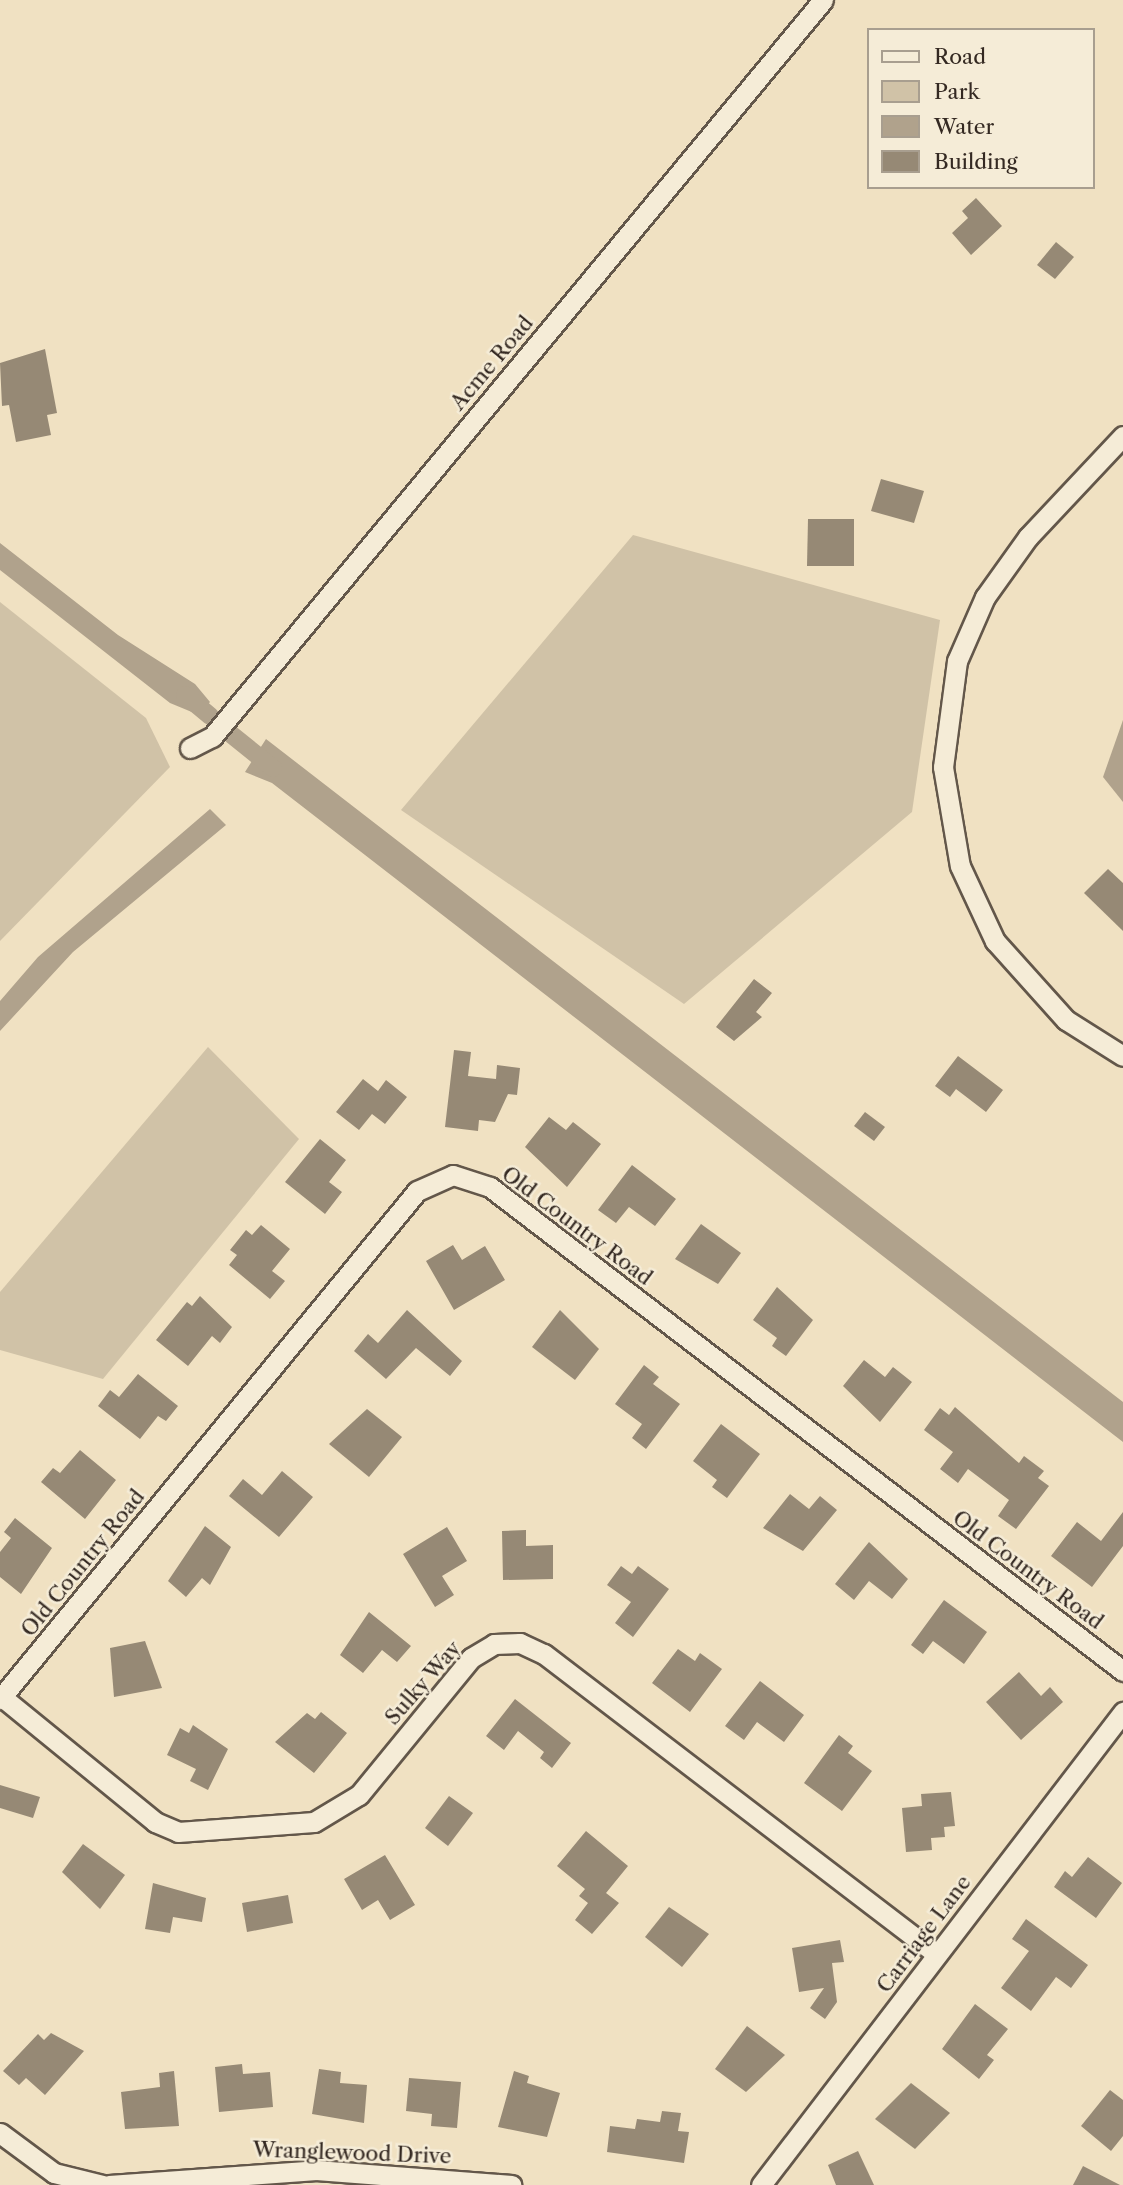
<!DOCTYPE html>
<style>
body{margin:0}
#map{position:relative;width:1123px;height:2185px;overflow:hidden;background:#f0e1c2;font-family:"Libre Caslon Text",serif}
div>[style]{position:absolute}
.green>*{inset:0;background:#d0c2a7}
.water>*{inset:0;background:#b0a28c}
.canal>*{height:18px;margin:-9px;padding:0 9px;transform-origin:9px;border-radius:9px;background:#b0a28c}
.building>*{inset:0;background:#968975}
.roads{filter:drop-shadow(2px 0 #63574a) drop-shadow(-2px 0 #63574a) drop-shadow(0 2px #63574a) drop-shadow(0 -2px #63574a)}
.minor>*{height:19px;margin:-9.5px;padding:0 9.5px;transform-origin:9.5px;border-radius:9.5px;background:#f5ecd7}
span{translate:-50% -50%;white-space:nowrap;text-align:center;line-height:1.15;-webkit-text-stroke:5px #f5ecd7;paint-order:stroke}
.street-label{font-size:21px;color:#342922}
.legend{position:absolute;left:867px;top:28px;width:228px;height:161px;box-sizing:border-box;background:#f5ecd7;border:2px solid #a89e8f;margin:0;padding:9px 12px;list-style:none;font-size:21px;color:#342922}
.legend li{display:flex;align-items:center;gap:14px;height:35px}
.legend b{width:35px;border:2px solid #a89e8f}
</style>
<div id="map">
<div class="green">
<div style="clip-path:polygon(633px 535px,940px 620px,912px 812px,684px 1004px,401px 810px)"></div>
<div style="clip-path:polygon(0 602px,146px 718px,170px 767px,0 941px)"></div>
<div style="clip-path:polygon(208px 1047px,299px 1139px,103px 1379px,0 1350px,0 1292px)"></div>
</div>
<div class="water">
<div style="clip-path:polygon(0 543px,118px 635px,195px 684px,210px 702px,199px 715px,170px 703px,0 570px)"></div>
<div style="clip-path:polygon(1123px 720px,1123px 802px,1103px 777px)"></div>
<div style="clip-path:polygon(266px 739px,1123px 1402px,1123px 1442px,272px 783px,245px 772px)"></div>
<div style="clip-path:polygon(210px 809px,226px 825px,73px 952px,0 1031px,0 1001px,38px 957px)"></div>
</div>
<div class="canal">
<div style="left:185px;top:695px;width:33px;rotate:40deg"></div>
<div style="left:232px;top:735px;width:53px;rotate:38.8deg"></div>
</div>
<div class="building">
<div style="clip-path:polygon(976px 198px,1002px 226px,971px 255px,952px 233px,968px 218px,962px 211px)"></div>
<div style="clip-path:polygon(1056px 242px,1074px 257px,1055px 279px,1037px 265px)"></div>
<div style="clip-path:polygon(45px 349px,57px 413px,47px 415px,51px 435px,16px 442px,9px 405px,2px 406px,0 363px)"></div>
<div style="clip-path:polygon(881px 479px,924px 491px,914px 523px,871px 511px)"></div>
<div style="clip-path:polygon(808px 519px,854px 519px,854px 566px,807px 566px)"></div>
<div style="clip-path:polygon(1108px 869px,1123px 883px,1123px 931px,1084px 893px)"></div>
<div style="clip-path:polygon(754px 979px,772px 993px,756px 1012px,762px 1017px,734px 1041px,716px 1027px)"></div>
<div style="clip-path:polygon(454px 1050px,471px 1052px,468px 1076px,496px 1079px,497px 1065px,520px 1068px,517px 1095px,508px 1094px,495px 1122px,479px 1120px,478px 1131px,445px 1127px)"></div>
<div style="clip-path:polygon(958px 1056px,1003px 1090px,986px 1112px,956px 1089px,950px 1097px,935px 1086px)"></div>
<div style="clip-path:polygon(363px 1079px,378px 1091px,386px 1080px,407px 1097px,385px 1124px,372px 1114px,359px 1130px,336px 1112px)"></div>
<div style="clip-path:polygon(865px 1112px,885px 1127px,874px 1141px,854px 1126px)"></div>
<div style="clip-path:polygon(549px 1117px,566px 1130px,573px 1122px,601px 1144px,567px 1187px,525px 1147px)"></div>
<div style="clip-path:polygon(320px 1139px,346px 1160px,329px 1182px,342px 1192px,325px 1214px,285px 1182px)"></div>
<div style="clip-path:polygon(632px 1165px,676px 1199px,655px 1226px,629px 1207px,616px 1223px,598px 1210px)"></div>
<div style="clip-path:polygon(701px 1224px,741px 1253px,718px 1284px,675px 1259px)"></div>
<div style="clip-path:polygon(261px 1225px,290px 1249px,272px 1271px,285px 1281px,270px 1299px,229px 1265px,237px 1255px,230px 1250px,246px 1230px,252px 1235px)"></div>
<div style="clip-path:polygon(453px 1245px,462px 1260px,485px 1246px,505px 1280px,454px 1310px,426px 1261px)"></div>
<div style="clip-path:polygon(777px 1287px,813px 1320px,786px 1356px,772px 1346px,777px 1338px,753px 1320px)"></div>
<div style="clip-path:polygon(200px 1296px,232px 1327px,220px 1343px,212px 1336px,188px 1366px,156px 1340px,187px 1302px,192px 1306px)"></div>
<div style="clip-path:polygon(407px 1310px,462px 1361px,450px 1376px,416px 1348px,386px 1379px,354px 1351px,368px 1334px,378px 1343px)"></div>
<div style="clip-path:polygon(560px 1310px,599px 1349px,575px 1380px,532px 1347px)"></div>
<div style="clip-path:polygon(864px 1360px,885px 1377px,893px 1367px,912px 1382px,880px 1422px,843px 1386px)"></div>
<div style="clip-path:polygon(644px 1365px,659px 1377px,653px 1384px,680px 1404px,646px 1449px,632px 1438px,642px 1424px,615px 1404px)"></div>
<div style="clip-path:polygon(138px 1374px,178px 1406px,166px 1421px,158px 1416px,140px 1439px,98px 1406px,110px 1390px,119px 1397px)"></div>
<div style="clip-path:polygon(955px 1407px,1019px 1463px,1024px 1456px,1044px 1471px,1038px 1478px,1049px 1486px,1016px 1529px,998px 1516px,1009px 1500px,968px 1469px,958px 1483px,940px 1469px,953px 1452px,924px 1430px,940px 1408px,949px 1415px)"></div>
<div style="clip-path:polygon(367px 1409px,402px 1437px,369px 1477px,329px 1444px)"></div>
<div style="clip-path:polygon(721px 1424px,760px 1454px,727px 1498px,712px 1487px,717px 1480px,693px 1461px)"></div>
<div style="clip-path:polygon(80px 1450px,116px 1480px,85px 1519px,41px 1482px,53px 1468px,60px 1473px)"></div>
<div style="clip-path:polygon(282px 1471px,313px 1497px,279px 1537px,229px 1496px,243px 1479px,262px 1495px)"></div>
<div style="clip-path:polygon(790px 1494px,809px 1509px,820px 1496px,837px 1510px,803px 1551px,763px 1528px)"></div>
<div style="clip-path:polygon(1123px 1512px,1123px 1546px,1092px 1587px,1051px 1556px,1077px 1522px,1101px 1541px)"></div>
<div style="clip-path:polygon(15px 1518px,52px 1548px,21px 1594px,0 1577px,0 1552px,11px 1538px,4px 1532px)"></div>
<div style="clip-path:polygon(205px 1526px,231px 1547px,210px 1585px,202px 1578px,186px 1597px,168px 1581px)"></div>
<div style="clip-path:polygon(447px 1527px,467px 1561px,442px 1576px,454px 1595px,435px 1607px,403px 1554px)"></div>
<div style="clip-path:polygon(526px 1530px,526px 1546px,553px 1545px,553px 1579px,503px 1580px,502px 1531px)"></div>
<div style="clip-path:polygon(869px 1542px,908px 1579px,892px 1599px,869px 1581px,854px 1600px,835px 1584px)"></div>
<div style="clip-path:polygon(621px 1566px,632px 1574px,638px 1566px,669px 1589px,633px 1637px,615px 1623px,631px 1602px,607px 1585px)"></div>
<div style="clip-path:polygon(944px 1600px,987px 1632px,964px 1664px,933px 1641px,923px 1654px,911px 1645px)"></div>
<div style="clip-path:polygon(369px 1612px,411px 1646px,397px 1662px,382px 1650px,363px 1673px,340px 1655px)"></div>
<div style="clip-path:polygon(145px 1641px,162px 1688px,114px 1697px,110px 1648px)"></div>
<div style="clip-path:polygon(678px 1649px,695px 1661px,700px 1653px,722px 1669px,690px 1712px,652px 1683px)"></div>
<div style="clip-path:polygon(1019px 1672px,1041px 1696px,1050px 1687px,1063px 1702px,1021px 1740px,986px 1702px)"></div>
<div style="clip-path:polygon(760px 1681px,804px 1715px,784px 1742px,757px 1722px,744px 1740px,725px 1726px)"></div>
<div style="clip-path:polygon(515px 1699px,571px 1743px,552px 1768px,540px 1758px,544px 1752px,518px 1731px,504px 1750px,486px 1736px)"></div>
<div style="clip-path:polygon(321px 1712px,347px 1733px,314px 1773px,275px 1742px,307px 1713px,315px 1719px)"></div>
<div style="clip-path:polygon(193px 1725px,228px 1749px,208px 1790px,190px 1781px,196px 1769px,167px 1755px,180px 1728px,189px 1733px)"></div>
<div style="clip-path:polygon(839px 1735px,853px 1746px,848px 1753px,872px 1771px,842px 1811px,804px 1783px)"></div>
<div style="clip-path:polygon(0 1785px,40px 1797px,33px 1818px,0 1808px)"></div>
<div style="clip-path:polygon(951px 1792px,955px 1826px,944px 1827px,945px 1837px,931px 1838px,932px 1850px,906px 1852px,902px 1808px,922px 1806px,921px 1794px)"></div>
<div style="clip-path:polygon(449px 1796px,473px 1813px,448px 1846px,425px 1828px)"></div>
<div style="clip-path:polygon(586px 1831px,628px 1866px,606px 1893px,619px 1903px,592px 1934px,575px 1920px,588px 1903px,579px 1896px,585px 1889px,557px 1866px)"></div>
<div style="clip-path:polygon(83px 1844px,125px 1875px,100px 1909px,62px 1872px)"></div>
<div style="clip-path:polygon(385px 1855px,415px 1905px,390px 1920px,378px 1900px,362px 1910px,344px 1879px)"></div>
<div style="clip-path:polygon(1088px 1857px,1122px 1883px,1096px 1918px,1054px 1887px,1065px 1871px,1072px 1877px)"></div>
<div style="clip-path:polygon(153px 1883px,206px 1898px,202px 1922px,173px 1917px,170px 1933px,145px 1929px)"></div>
<div style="clip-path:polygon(288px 1895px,293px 1923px,247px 1932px,242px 1903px)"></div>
<div style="clip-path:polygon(669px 1907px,709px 1934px,682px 1967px,645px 1937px)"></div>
<div style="clip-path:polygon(1026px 1919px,1088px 1965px,1071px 1988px,1056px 1977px,1031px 2011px,1001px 1988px,1029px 1951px,1012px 1939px)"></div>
<div style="clip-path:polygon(840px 1940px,844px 1962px,832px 1963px,837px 2002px,825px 2019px,810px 2008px,824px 1988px,799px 1992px,792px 1948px)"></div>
<div style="clip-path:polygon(975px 2004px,1008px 2029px,987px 2055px,994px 2060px,979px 2079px,942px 2049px)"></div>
<div style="clip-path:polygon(747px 2026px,785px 2055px,746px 2092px,715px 2069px)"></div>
<div style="clip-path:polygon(51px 2033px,84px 2051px,45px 2095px,26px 2078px,19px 2085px,3px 2071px,38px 2034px,44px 2040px)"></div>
<div style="clip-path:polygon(242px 2064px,243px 2074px,270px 2072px,273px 2107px,219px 2112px,215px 2067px)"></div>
<div style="clip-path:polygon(319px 2069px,341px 2072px,340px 2083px,367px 2085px,364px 2123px,312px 2114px)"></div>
<div style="clip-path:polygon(174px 2071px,179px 2126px,125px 2129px,121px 2092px,160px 2087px,159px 2073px)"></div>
<div style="clip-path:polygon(514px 2071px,529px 2076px,527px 2083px,560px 2093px,547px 2137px,498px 2127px)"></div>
<div style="clip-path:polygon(409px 2078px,461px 2082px,457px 2128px,431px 2126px,432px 2114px,406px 2111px)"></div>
<div style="clip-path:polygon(911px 2083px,950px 2113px,915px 2149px,875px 2119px)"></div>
<div style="clip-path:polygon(1110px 2090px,1123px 2100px,1123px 2136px,1111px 2151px,1081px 2126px)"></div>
<div style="clip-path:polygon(662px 2111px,681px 2113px,678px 2131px,689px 2132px,684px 2163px,607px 2152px,610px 2126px,635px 2129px,637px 2119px,660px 2122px)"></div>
<div style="clip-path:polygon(858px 2151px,874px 2185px,836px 2185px,828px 2165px)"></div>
<div style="clip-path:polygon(1083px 2166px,1120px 2185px,1073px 2185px)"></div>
</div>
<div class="roads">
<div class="minor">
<div style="left:1123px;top:436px;width:139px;rotate:133.2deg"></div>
<div style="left:1028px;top:537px;width:74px;rotate:125.6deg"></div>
<div style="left:985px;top:597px;width:70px;rotate:113.6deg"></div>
<div style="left:957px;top:661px;width:107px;rotate:97.5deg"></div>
<div style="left:943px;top:767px;width:100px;rotate:80.3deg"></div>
<div style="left:960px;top:866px;width:83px;rotate:65deg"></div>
<div style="left:995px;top:941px;width:106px;rotate:48.1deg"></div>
<div style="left:1066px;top:1020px;width:67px;rotate:32.3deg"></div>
<div style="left:190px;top:748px;width:25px;rotate:-27deg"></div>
<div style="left:212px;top:737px;width:957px;rotate:-50.34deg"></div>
<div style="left:2px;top:1697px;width:198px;rotate:39.2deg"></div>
<div style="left:155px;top:1822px;width:25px;rotate:23deg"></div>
<div style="left:178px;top:1832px;width:136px;rotate:-4.2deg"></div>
<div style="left:314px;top:1822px;width:52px;rotate:-31deg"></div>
<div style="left:359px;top:1795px;width:177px;rotate:-50.7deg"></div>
<div style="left:471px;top:1658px;width:27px;rotate:-31deg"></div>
<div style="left:494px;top:1644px;width:26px;rotate:-2deg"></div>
<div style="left:520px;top:1643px;width:26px;rotate:25deg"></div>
<div style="left:544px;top:1654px;width:494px;rotate:37.4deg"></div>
<div style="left:0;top:1699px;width:657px;rotate:-50.62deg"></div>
<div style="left:417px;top:1191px;width:39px;rotate:-24deg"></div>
<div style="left:453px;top:1175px;width:39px;rotate:18deg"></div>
<div style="left:490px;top:1187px;width:797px;rotate:37.4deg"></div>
<div style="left:0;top:2133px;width:67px;rotate:36.5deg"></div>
<div style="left:54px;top:2173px;width:50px;rotate:13.8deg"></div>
<div style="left:109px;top:2185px;width:208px;rotate:-4.1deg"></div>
<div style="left:316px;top:2170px;width:196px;rotate:4.4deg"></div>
<div style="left:761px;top:2185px;width:596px;rotate:-52.57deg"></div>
</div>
</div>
<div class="street-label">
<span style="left:492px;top:363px;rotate:-50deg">Acme Road</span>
<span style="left:577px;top:1226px;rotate:37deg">Old Country Road</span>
<span style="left:83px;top:1563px;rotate:-51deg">Old Country Road</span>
<span style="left:1028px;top:1570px;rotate:37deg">Old Country Road</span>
<span style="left:423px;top:1683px;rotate:-49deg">Sulky Way</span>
<span style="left:924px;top:1934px;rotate:-53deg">Carriage Lane</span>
<span style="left:352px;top:2153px;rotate:2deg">Wranglewood Drive</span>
</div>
<ul class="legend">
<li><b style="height:9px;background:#f5ecd7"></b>Road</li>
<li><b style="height:19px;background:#d0c2a7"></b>Park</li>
<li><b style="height:19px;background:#b0a28c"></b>Water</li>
<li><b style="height:19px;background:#968975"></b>Building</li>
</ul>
</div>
